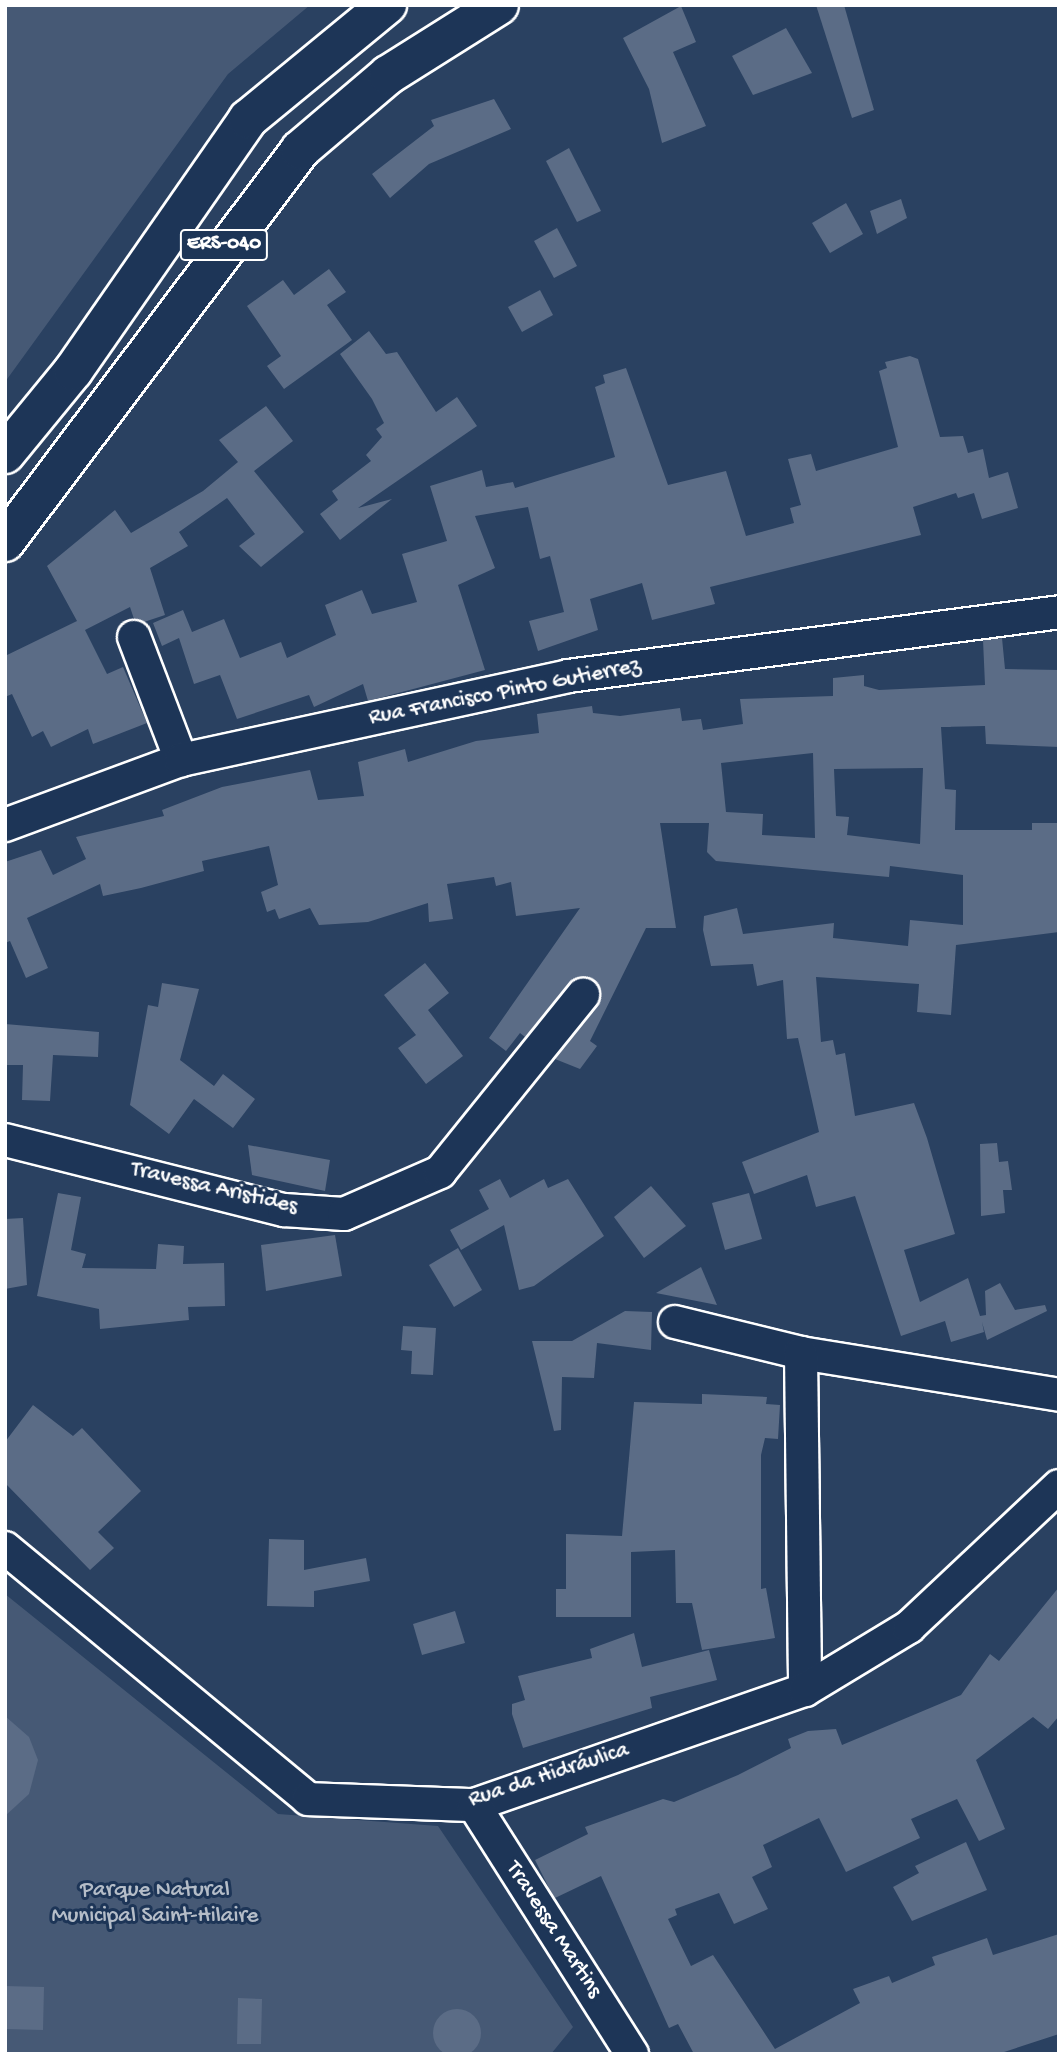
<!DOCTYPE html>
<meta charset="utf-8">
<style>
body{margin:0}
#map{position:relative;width:1064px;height:2059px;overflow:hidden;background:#2a4161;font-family:"Gochi Hand",sans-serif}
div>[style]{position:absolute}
.green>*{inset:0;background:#465975}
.building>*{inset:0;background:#5b6c86}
.round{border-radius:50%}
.roads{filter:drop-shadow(2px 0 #fff) drop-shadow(-2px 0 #fff) drop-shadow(0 2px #fff) drop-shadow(0 -2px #fff)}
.minor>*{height:32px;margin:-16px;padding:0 16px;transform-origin:16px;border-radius:16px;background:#1d3557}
.major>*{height:38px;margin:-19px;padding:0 19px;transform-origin:19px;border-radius:19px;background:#1d3557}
span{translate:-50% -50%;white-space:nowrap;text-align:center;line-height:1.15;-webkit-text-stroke:6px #1d3557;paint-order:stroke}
.shield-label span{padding:2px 5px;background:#1d3557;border:2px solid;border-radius:5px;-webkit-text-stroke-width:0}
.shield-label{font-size:21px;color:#fff;font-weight:700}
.street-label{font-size:23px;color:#fff}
.park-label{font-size:23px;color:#b5bdc8}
.frame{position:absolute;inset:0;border:7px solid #fff;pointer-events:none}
</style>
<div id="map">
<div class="green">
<div style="clip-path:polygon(5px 5px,310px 5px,228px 74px,5px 382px)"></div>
<div style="clip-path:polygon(5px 1594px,278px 1814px,438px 1826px,573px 2027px,551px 2054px,5px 2054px)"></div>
</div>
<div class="building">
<div style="clip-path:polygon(816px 5px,844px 5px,874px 110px,852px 118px)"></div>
<div style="clip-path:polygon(681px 6px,696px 42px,673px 52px,706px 126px,662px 143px,649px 89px,623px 38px)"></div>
<div style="clip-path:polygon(786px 28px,812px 73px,753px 95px,732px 56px)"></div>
<div style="clip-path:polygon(494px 99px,511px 129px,429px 164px,390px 198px,372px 174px,434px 126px,431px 120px)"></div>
<div style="clip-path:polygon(569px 148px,601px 211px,577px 222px,546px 161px)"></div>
<div style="clip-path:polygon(901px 199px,907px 218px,877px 234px,870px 211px)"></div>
<div style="clip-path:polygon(846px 203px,863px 234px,830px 253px,812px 223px)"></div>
<div style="clip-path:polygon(557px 228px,577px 266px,554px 278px,534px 241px)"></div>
<div style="clip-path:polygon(329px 269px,346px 292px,327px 305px,352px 340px,284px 389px,267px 366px,281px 356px,247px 306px,283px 280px,294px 295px)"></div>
<div style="clip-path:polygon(540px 290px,553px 315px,522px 332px,508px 307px)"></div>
<div style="clip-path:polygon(369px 331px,386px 354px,397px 352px,436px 412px,457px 397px,477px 426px,358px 508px,392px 499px,340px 540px,320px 514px,338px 500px,332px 491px,371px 461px,366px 455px,382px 437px,376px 429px,384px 423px,372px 399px,340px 354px)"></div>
<div style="clip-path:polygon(910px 356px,918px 359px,940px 437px,963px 436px,968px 453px,983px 449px,989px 478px,1008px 472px,1018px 508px,982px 519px,974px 493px,958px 498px,956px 493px,913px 507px,921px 535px,710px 587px,715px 604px,652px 620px,642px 583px,590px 599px,598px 630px,538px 651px,529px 621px,564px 612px,550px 556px,540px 559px,528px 507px,475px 516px,495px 568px,458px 585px,485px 670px,368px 701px,363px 684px,314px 707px,309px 695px,237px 719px,220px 675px,194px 684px,179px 638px,162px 646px,153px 623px,183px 610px,192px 632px,224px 619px,240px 658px,281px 642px,287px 658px,336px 635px,325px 605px,362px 590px,372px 614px,417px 602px,402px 554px,447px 541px,430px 486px,482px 470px,486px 487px,513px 482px,515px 488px,615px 457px,595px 387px,605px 383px,603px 375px,626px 368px,668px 485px,726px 471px,746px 536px,794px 523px,790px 508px,801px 505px,788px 459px,811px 454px,816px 471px,898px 447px,879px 371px,887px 368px,885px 362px)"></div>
<div style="clip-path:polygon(266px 406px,293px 441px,254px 471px,304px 532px,261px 567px,239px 546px,255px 534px,227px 498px,179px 532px,188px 546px,150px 568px,165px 615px,144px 622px,134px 619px,130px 607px,85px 630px,107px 674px,123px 667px,147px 723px,93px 744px,88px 729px,51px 747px,43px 731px,32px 737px,12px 694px,5px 697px,5px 656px,77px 621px,47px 566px,115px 510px,131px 533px,203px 491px,238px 462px,219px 440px)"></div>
<div style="clip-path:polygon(evenodd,1002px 638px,1005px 669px,1059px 670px,1059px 747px,986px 744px,985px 726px,941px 727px,945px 789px,956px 790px,955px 830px,1032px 830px,1032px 823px,1057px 823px,1059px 932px,956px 945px,951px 1015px,917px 1012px,919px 984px,816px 977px,821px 1042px,833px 1040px,836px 1055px,845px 1053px,855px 1116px,914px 1103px,927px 1138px,955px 1234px,904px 1250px,920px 1302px,968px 1278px,980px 1316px,986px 1315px,985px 1291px,1000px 1283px,1015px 1310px,1045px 1305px,1047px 1311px,987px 1340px,982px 1322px,984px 1332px,951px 1342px,945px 1321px,901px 1336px,855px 1196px,816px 1207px,807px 1175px,754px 1194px,742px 1162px,819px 1132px,798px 1038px,787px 1039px,783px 980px,757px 986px,753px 964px,711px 966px,703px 930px,704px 916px,737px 908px,743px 934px,834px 923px,833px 938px,908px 946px,910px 920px,963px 925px,963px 875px,890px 866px,889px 877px,716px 861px,707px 852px,709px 823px,660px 823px,676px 928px,646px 928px,590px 1041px,597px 1046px,580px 1069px,555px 1059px,601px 999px,600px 988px,587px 977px,569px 983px,525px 1037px,520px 1033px,506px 1051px,489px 1038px,580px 908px,516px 916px,511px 882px,496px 886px,494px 877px,447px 884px,453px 919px,429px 922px,428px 903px,368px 922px,319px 925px,310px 908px,279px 919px,275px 909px,267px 912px,261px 892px,278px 885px,269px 846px,202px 861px,204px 871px,141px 888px,103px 896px,100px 884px,27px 918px,48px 968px,26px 978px,10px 941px,5px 943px,5px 862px,41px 850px,53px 875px,86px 859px,76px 837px,164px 816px,162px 810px,222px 787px,310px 770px,318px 800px,364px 796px,358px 762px,405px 749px,408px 762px,476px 741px,539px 733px,537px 714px,592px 706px,593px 713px,620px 716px,680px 708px,682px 721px,701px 719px,703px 730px,743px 724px,740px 699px,833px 696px,833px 678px,864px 675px,864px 686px,879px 690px,985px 685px,983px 640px,1002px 638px,813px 753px,815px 838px,762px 835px,763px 814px,726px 812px,721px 763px,813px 753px,1002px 638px,923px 768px,920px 844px,847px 835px,849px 817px,836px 816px,834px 769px,923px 768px)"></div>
<div style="clip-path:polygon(425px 963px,449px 993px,428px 1010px,463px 1056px,426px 1084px,398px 1048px,416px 1035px,384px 995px)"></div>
<div style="clip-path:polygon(162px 983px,199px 989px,180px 1060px,214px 1086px,223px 1074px,255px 1099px,233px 1128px,194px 1099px,169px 1134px,130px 1105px,148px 1005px,158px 1007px)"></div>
<div style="clip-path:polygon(5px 1024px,99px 1032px,98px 1057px,53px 1055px,50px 1101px,22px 1100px,23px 1065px,5px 1065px)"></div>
<div style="clip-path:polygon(997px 1143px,999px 1162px,1008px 1161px,1012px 1190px,1003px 1190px,1005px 1213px,981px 1216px,980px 1144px)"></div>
<div style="clip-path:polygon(248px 1145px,330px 1160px,325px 1191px,252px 1175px)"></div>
<div style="clip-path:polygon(500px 1179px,510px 1198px,544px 1179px,548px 1188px,568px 1179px,604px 1236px,534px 1286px,519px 1290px,504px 1225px,461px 1250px,450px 1230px,489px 1209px,479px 1190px)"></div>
<div style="clip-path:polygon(651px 1186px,686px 1226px,644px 1258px,614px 1217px)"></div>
<div style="clip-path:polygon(58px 1193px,81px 1197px,71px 1250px,86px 1254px,82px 1268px,156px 1269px,158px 1244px,184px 1246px,183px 1264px,224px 1263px,225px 1306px,188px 1307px,189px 1320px,100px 1329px,99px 1309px,37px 1296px)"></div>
<div style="clip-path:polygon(749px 1193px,762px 1239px,725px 1250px,712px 1203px)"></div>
<div style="clip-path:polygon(23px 1218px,27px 1285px,5px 1289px,5px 1219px)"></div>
<div style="clip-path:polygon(335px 1235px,342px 1276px,266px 1291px,261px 1245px)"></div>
<div style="clip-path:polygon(458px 1248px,482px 1290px,454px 1307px,429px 1265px)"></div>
<div style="clip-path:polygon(701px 1267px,717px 1305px,656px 1293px)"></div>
<div style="clip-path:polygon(625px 1311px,652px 1312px,651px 1350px,597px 1343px,594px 1378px,562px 1377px,561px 1430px,554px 1431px,532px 1341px,572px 1341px)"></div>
<div style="clip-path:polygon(403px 1326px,436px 1328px,433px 1375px,411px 1374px,412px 1351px,401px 1350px)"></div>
<div style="clip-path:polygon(702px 1394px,767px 1397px,766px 1404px,780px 1405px,778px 1439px,765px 1438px,761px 1455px,761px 1589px,766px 1588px,775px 1638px,702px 1650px,692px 1603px,676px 1603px,675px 1550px,631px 1552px,631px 1617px,556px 1617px,556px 1589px,566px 1589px,566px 1534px,622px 1536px,634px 1402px,702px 1404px)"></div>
<div style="clip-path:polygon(33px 1405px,73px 1436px,82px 1428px,141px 1491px,98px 1532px,114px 1548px,90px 1570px,5px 1483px,5px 1442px)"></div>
<div style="clip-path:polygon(269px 1539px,304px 1540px,304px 1570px,366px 1558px,370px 1581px,314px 1591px,314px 1607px,267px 1606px)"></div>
<div style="clip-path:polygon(1059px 1587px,1059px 1716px,1048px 1729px,1033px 1717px,976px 1760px,1005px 1829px,979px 1841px,957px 1799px,911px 1819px,920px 1838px,846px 1872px,819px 1818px,763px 1845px,772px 1867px,752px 1877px,768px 1909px,734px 1924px,719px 1893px,675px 1909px,677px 1915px,668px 1919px,691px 1966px,713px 1955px,775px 2049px,860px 2003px,853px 1989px,889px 1976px,892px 1983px,935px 1965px,932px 1957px,987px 1938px,993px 1955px,1059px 1934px,1059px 2034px,998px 2054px,694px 2054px,678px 2024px,669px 2028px,601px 1876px,555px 1898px,550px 1890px,535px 1860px,588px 1834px,585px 1827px,663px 1799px,674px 1802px,738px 1775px,791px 1748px,788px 1739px,808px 1731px,836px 1729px,842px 1745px,961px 1695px,990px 1654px,999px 1661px)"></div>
<div style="clip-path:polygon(455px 1611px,465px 1643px,422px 1655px,413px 1624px)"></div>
<div style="clip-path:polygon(634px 1633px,642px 1667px,709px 1650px,717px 1680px,650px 1697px,652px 1708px,523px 1748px,512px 1714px,512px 1704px,525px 1700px,518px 1676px,592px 1658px,590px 1649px)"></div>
<div style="clip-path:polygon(5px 1716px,29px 1737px,38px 1760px,29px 1794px,5px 1816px)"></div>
<div style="clip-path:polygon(966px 1842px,987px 1890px,912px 1921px,893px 1887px,919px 1873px,915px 1866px)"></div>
<div style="clip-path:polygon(5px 1986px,44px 1987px,43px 2030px,5px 2029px)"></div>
<div style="clip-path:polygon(238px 1998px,262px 1999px,261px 2044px,237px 2044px)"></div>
<div class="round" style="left:433px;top:2009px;width:48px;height:48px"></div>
</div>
<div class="roads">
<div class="minor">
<div style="left:134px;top:637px;width:132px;rotate:69.1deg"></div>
<div style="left:5px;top:825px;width:188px;rotate:-20.3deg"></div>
<div style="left:181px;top:760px;width:396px;rotate:-12.2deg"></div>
<div style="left:568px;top:676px;width:495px;rotate:-7.4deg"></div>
<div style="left:5px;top:1140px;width:288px;rotate:14.1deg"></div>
<div style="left:284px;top:1210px;width:60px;rotate:3.8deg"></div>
<div style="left:344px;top:1214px;width:105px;rotate:-23.6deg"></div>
<div style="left:440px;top:1172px;width:228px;rotate:-51.1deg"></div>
<div style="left:675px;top:1322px;width:130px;rotate:13.8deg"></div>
<div style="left:801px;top:1353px;width:261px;rotate:9.2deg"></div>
<div style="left:801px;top:1353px;width:337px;rotate:89.3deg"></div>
<div style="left:5px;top:1548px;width:393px;rotate:39.6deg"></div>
<div style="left:308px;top:1799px;width:166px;rotate:2.1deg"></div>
<div style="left:474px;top:1805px;width:350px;rotate:-19.2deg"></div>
<div style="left:805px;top:1690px;width:122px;rotate:-31.2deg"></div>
<div style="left:909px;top:1627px;width:206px;rotate:-43.2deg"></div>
<div style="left:474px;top:1805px;width:295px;rotate:57.6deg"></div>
</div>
<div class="major">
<div style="left:5px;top:454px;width:107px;rotate:-50.7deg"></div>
<div style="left:73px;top:371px;width:307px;rotate:-55.2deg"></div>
<div style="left:248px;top:119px;width:180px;rotate:-39.4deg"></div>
<div style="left:5px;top:542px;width:491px;rotate:-53deg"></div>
<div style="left:300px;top:150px;width:116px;rotate:-40.4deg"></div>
<div style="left:388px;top:75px;width:131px;rotate:-32.2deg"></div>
</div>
</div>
<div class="shield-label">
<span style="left:224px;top:245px">ERS-040</span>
</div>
<div class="street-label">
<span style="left:505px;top:693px;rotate:-11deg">Rua Francisco Pinto Gutierrez</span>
<span style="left:214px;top:1189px;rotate:13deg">Travessa Aristides</span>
<span style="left:549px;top:1776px;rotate:-18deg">Rua da Hidráulica</span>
<span style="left:553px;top:1930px;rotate:57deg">Travessa Martins</span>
</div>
<div class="park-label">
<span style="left:155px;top:1904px">Parque Natural<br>Municipal Saint-Hilaire</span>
</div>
<div class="frame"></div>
</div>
